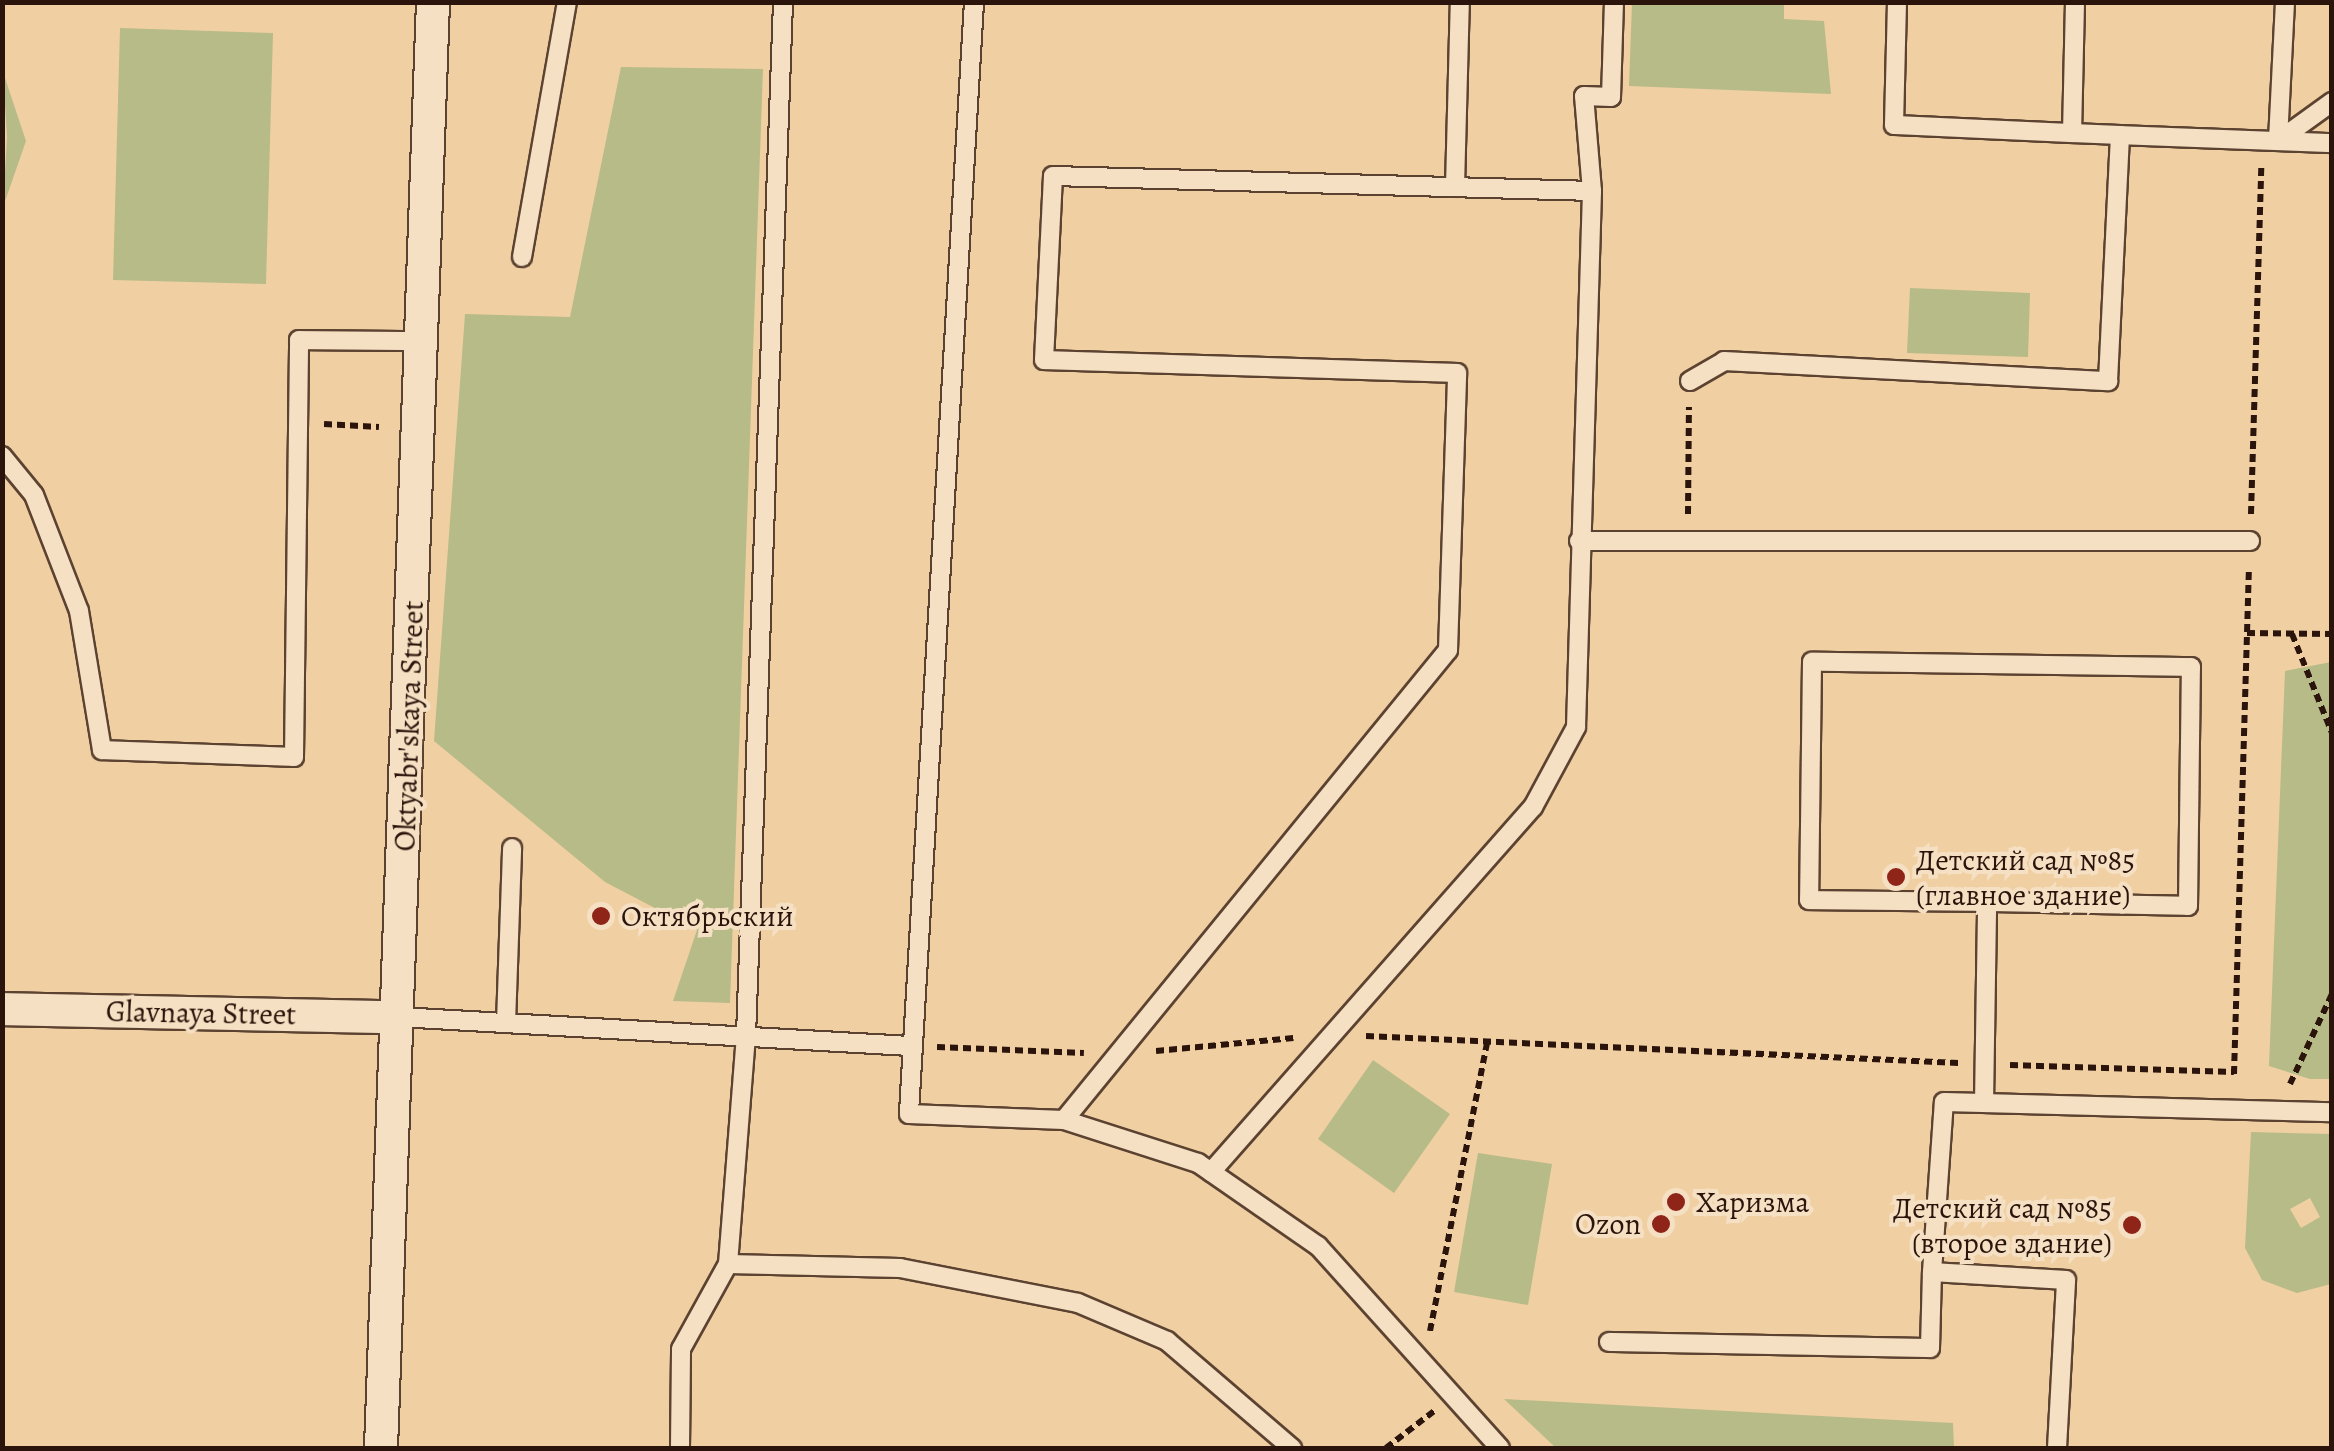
<!DOCTYPE html>
<meta charset="utf-8">
<style>
body{margin:0}
#map{position:relative;width:2334px;height:1451px;overflow:hidden;background:#f0cfa3;font-family:Alegreya,serif}
div>[style]{position:absolute}
.green>*{inset:0;background:#b7bb87}
.path>*{height:6px;margin-top:-3px;transform-origin:0;background:repeating-linear-gradient(90deg,#2a140b 0 8px,transparent 0 13px)}
.roads{filter:drop-shadow(2px 0 #5c4331) drop-shadow(-2px 0 #5c4331) drop-shadow(0 2px #5c4331) drop-shadow(0 -2px #5c4331)}
.service>*{height:18px;margin:-9px;padding:0 9px;transform-origin:9px;border-radius:9px;background:#f5e0c3}
.minor>*{height:32px;margin:-16px;padding:0 16px;transform-origin:16px;border-radius:16px;background:#f5e0c3}
.dots>*{width:28px;height:28px;translate:-50% -50%;box-sizing:border-box;border:5px solid #f5e0c3;border-radius:50%}
span{translate:-50% -50%;white-space:nowrap;text-align:center;line-height:1.15;-webkit-text-stroke:8px #f5e0c3;paint-order:stroke}
.street-label{font-size:30px;color:#2a140b}
.poi-label{font-size:30px;color:#2a140b}
.left{translate:0 -50%;text-align:left}
.right{translate:-100% -50%;text-align:right}
.frame{position:absolute;inset:0;border:5px solid #2a140b;pointer-events:none}
</style>
<div id="map">
<div class="green">
<div style="clip-path:polygon(1632px 3px,1784px 3px,1784px 19px,1824px 21px,1831px 94px,1629px 86px)"></div>
<div style="clip-path:polygon(120px 28px,273px 33px,266px 284px,113px 280px)"></div>
<div style="clip-path:polygon(621px 67px,763px 69px,730px 1003px,673px 1001px,697px 930px,605px 882px,434px 741px,465px 314px,570px 317px)"></div>
<div style="clip-path:polygon(3px 72px,26px 141px,3px 207px,7px 137px)"></div>
<div style="clip-path:polygon(1910px 288px,2030px 293px,2028px 357px,1907px 353px)"></div>
<div style="clip-path:polygon(2331px 662px,2331px 1079px,2310px 1079px,2269px 1066px,2285px 671px)"></div>
<div style="clip-path:polygon(1373px 1060px,1450px 1114px,1394px 1193px,1318px 1139px)"></div>
<div style="clip-path:polygon(evenodd,2251px 1132px,2331px 1134px,2331px 1284px,2297px 1293px,2262px 1280px,2245px 1248px,2251px 1132px,2310px 1198px,2320px 1217px,2301px 1228px,2290px 1209px,2310px 1198px)"></div>
<div style="clip-path:polygon(1478px 1153px,1552px 1164px,1528px 1305px,1454px 1292px)"></div>
<div style="clip-path:polygon(1504px 1399px,1953px 1423px,1954px 1448px,1556px 1448px)"></div>
</div>
<div class="path">
<div style="left:324px;top:424px;width:55px;rotate:3.1deg"></div>
<div style="left:1688px;top:514px;width:107px;rotate:-89.5deg"></div>
<div style="left:2251px;top:514px;width:347px;rotate:-88.3deg"></div>
<div style="left:2247px;top:633px;width:85px;rotate:0.7deg"></div>
<div style="left:2292px;top:634px;width:107px;rotate:68deg"></div>
<div style="left:1366px;top:1036px;width:593px;rotate:2.61deg"></div>
<div style="left:937px;top:1047px;width:147px;rotate:2.3deg"></div>
<div style="left:1156px;top:1051px;width:138px;rotate:-5.4deg"></div>
<div style="left:2010px;top:1065px;width:224px;rotate:1.8deg"></div>
<div style="left:2234px;top:1074px;width:507px;rotate:-88.31deg"></div>
<div style="left:2290px;top:1084px;width:99px;rotate:-65deg"></div>
<div style="left:1430px;top:1331px;width:295px;rotate:-78.8deg"></div>
<div style="left:1386px;top:1448px;width:61px;rotate:-37.6deg"></div>
</div>
<div class="roads">
<div class="service">
<div style="left:974px;top:2px;width:1114px;rotate:93.35deg"></div>
<div style="left:909px;top:1114px;width:155px;rotate:2.2deg"></div>
<div style="left:1064px;top:1120px;width:141px;rotate:17.8deg"></div>
<div style="left:1198px;top:1163px;width:146px;rotate:34.7deg"></div>
<div style="left:1318px;top:1246px;width:272px;rotate:48deg"></div>
<div style="left:1897px;top:2px;width:123px;rotate:91.4deg"></div>
<div style="left:1894px;top:125px;width:178px;rotate:2.6deg"></div>
<div style="left:2075px;top:2px;width:131px;rotate:91.3deg"></div>
<div style="left:2072px;top:133px;width:48px;rotate:2.4deg"></div>
<div style="left:2285px;top:2px;width:139px;rotate:92.9deg"></div>
<div style="left:2278px;top:141px;width:67px;rotate:-35.8deg"></div>
<div style="left:1455px;top:187px;width:185px;rotate:-88.5deg"></div>
<div style="left:522px;top:257px;width:259px;rotate:-80deg"></div>
<div style="left:1690px;top:381px;width:39px;rotate:-30deg"></div>
<div style="left:1724px;top:361px;width:385px;rotate:3deg"></div>
<div style="left:2108px;top:381px;width:246px;rotate:-87.2deg"></div>
<div style="left:2120px;top:135px;width:212px;rotate:2.2deg"></div>
<div style="left:2px;top:456px;width:50px;rotate:50.6deg"></div>
<div style="left:34px;top:495px;width:124px;rotate:68.8deg"></div>
<div style="left:79px;top:611px;width:141px;rotate:80.6deg"></div>
<div style="left:102px;top:750px;width:192px;rotate:2.1deg"></div>
<div style="left:294px;top:757px;width:417px;rotate:-89.3deg"></div>
<div style="left:299px;top:340px;width:123px;rotate:0.5deg"></div>
<div style="left:1579px;top:541px;width:671px"></div>
<div style="left:399px;top:1017px;width:512px;rotate:3.25deg"></div>
<div style="left:506px;top:1023px;width:175px;rotate:-88deg"></div>
<div style="left:1984px;top:1103px;width:201px;rotate:-89.1deg"></div>
<div style="left:1987px;top:902px;width:201px;rotate:1.1deg"></div>
<div style="left:2188px;top:906px;width:239px;rotate:-89.3deg"></div>
<div style="left:2191px;top:667px;width:379px;rotate:-179.2deg"></div>
<div style="left:1812px;top:662px;width:238px;rotate:90.7deg"></div>
<div style="left:1809px;top:900px;width:178px;rotate:0.6deg"></div>
<div style="left:1064px;top:1120px;width:607px;rotate:-50.75deg"></div>
<div style="left:1448px;top:650px;width:277px;rotate:-88.1deg"></div>
<div style="left:1457px;top:373px;width:413px;rotate:-178.2deg"></div>
<div style="left:1044px;top:360px;width:184px;rotate:-87.2deg"></div>
<div style="left:1053px;top:176px;width:539px;rotate:1.59deg"></div>
<div style="left:1211px;top:1172px;width:487px;rotate:-48.6deg"></div>
<div style="left:1533px;top:807px;width:91px;rotate:-61.7deg"></div>
<div style="left:1576px;top:727px;width:536px;rotate:-88.29deg"></div>
<div style="left:1592px;top:191px;width:95px;rotate:-94.8deg"></div>
<div style="left:1584px;top:96px;width:27px;rotate:2deg"></div>
<div style="left:1611px;top:97px;width:95px;rotate:-88.2deg"></div>
<div style="left:728px;top:1264px;width:172px;rotate:1.3deg"></div>
<div style="left:900px;top:1268px;width:181px;rotate:11.1deg"></div>
<div style="left:1078px;top:1303px;width:97px;rotate:23.1deg"></div>
<div style="left:1167px;top:1341px;width:165px;rotate:40.6deg"></div>
<div style="left:1609px;top:1342px;width:321px;rotate:1.1deg"></div>
<div style="left:1930px;top:1348px;width:76px;rotate:-88.5deg"></div>
<div style="left:680px;top:1448px;width:99px;rotate:-89.4deg"></div>
<div style="left:681px;top:1349px;width:97px;rotate:-61.1deg"></div>
<div style="left:728px;top:1264px;width:229px;rotate:-85.5deg"></div>
<div style="left:746px;top:1036px;width:1035px;rotate:-87.95deg"></div>
<div style="left:2057px;top:1448px;width:168px;rotate:-86.9deg"></div>
<div style="left:2066px;top:1280px;width:134px;rotate:-176.6deg"></div>
<div style="left:1932px;top:1272px;width:170px;rotate:-86deg"></div>
<div style="left:1944px;top:1102px;width:388px;rotate:1.5deg"></div>
</div>
<div class="minor">
<div style="left:2px;top:1009px;width:397px;rotate:1.2deg"></div>
<div style="left:381px;top:1448px;width:1447px;rotate:-87.94deg"></div>
</div>
</div>
<div class="dots">
<div style="left:1896px;top:877px;background:#8f2418"></div>
<div style="left:601px;top:916px;background:#8f2418"></div>
<div style="left:1676px;top:1202px;background:#8f2418"></div>
<div style="left:1661px;top:1224px;background:#8f2418"></div>
<div style="left:2132px;top:1225px;background:#8f2418"></div>
</div>
<div class="street-label">
<span style="left:409px;top:726px;rotate:-88deg">Oktyabr'skaya Street</span>
<span style="left:201px;top:1013px;rotate:1deg">Glavnaya Street</span>
</div>
<div class="poi-label">
<span class="left" style="left:1916px;top:877px">Детский сад №85<br>(главное здание)</span>
<span class="left" style="left:621px;top:916px">Октябрьский</span>
<span class="left" style="left:1696px;top:1202px">Харизма</span>
<span class="right" style="left:2112px;top:1225px">Детский сад №85<br>(второе здание)</span>
<span class="right" style="left:1641px;top:1224px">Ozon</span>
</div>
<div class="frame"></div>
</div>
